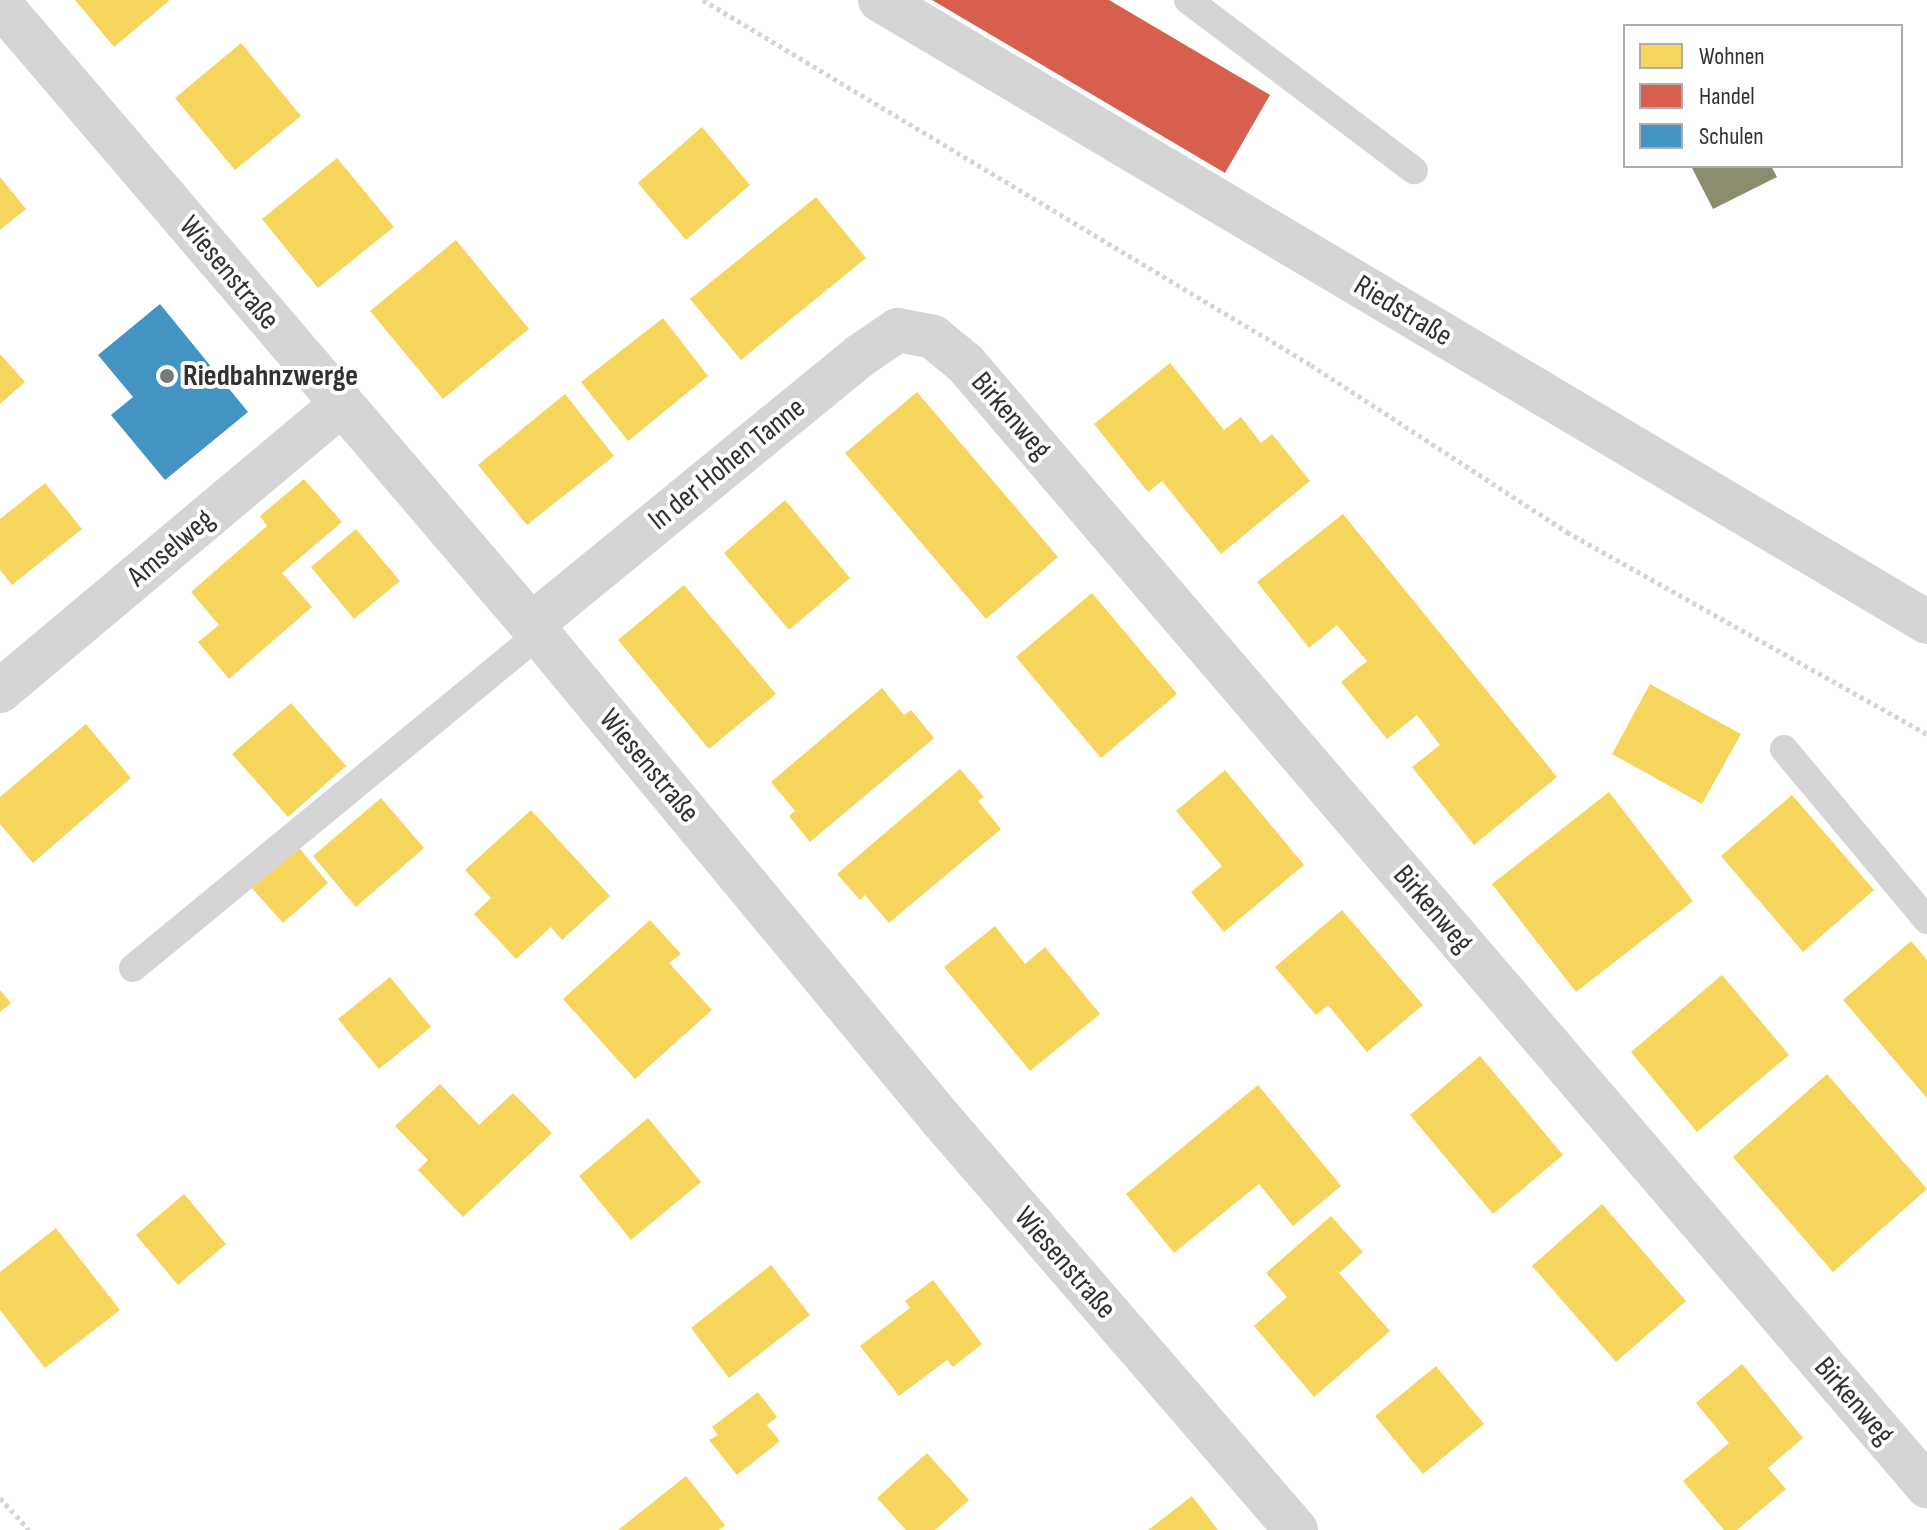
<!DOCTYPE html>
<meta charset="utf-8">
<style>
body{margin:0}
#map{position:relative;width:1927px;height:1530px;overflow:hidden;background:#fff;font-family:"Sofia Sans Condensed",sans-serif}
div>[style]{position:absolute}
.homes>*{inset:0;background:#f6d55c}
.shops>*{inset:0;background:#d6604d}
.schools>*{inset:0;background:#4393c3}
.industry>*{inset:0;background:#8c8c6e}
.path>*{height:5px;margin-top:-2.5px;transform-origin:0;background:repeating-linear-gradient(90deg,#d4d4d4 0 4px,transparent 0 8px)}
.lane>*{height:28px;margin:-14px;padding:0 14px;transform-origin:14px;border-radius:14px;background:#d5d5d5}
.street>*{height:44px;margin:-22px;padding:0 22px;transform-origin:22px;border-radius:22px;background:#d5d5d5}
.dots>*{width:22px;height:22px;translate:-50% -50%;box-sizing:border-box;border:4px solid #fff;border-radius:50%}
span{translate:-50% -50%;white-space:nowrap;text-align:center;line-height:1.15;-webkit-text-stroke:8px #fff;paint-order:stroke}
.street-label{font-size:30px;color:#313131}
.poi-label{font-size:30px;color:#313131;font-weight:700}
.left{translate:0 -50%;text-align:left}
.legend{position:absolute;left:1623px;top:24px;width:280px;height:144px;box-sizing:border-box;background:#fff;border:2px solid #adadad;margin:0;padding:10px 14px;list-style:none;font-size:24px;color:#313131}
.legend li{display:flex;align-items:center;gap:16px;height:40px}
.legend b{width:40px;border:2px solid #adadad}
</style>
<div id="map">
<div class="homes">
<div style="clip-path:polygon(75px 0,170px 0,114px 47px)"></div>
<div style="clip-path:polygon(241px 43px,301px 116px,235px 170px,175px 98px)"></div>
<div style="clip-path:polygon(702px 127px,750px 185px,686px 240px,638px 183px)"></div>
<div style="clip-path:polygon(337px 158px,394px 227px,318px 288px,262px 219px)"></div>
<div style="clip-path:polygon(0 177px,26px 209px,0 230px)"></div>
<div style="clip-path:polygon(816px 197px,866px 258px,741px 360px,690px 299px)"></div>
<div style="clip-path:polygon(456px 240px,529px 329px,443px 399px,370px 311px)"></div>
<div style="clip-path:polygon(663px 318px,708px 376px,628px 441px,581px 382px)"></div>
<div style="clip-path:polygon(0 354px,25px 382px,0 404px)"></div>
<div style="clip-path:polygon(1170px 363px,1224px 430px,1241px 417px,1261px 443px,1272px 434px,1310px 481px,1221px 554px,1162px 481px,1148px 492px,1094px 424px)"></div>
<div style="clip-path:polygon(917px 392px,1058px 557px,986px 619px,845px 453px)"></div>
<div style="clip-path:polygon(565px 394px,614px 456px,527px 525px,478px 465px)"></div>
<div style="clip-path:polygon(304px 479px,342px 522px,282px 573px,312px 607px,229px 679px,198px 642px,219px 625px,191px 592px,267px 526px,260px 516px)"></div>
<div style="clip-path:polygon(45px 483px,82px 529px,12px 585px,0 570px,0 519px)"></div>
<div style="clip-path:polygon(785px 500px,850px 578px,789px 630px,724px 553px)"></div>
<div style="clip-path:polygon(1343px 514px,1557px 777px,1474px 845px,1412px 767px,1440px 745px,1417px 715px,1387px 739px,1341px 682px,1367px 661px,1337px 625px,1309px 648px,1257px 582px)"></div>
<div style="clip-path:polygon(356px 529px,400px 581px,354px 619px,311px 567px)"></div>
<div style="clip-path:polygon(684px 585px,776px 694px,709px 749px,618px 640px)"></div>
<div style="clip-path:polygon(1092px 593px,1177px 694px,1101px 758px,1016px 657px)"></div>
<div style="clip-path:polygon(1650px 684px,1741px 734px,1702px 804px,1612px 754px)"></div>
<div style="clip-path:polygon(882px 688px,904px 715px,911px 710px,934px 738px,810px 842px,789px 816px,795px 811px,771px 782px)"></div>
<div style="clip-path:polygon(291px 703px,346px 766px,288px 817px,232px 754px)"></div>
<div style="clip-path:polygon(86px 724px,131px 778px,33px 863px,0 824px,0 797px)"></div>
<div style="clip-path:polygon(960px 769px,984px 797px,978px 801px,1001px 829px,889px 923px,865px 895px,860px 900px,837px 874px)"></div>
<div style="clip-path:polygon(1225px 770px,1304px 865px,1224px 932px,1191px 892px,1222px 866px,1176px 811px)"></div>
<div style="clip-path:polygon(1609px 792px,1693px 901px,1576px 992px,1492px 884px)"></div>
<div style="clip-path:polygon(1792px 795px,1874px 890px,1803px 952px,1721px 856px)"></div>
<div style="clip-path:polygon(381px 798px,424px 848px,356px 907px,313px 856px)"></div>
<div style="clip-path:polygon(531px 810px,610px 896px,562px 940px,551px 927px,516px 959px,474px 914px,491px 898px,465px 870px)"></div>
<div style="clip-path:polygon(296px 844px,328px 883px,283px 923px,249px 885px)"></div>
<div style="clip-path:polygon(1342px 910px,1423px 1005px,1367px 1052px,1328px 1005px,1316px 1015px,1275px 967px)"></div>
<div style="clip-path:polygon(650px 920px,681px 954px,669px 963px,712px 1010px,635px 1079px,563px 999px)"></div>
<div style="clip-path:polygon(995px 926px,1025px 964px,1045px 947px,1100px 1014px,1030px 1071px,944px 967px)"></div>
<div style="clip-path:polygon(1911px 941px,1927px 960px,1927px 1098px,1843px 1000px)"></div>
<div style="clip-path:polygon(1722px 975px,1789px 1055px,1697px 1132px,1631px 1052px)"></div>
<div style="clip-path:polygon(390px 977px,431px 1027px,379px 1069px,338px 1019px)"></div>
<div style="clip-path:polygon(0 990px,11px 1003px,0 1012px)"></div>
<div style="clip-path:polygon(1480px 1056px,1563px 1155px,1493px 1214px,1410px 1115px)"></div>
<div style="clip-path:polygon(1827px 1074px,1927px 1189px,1833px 1272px,1733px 1157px)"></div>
<div style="clip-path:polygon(440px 1084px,479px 1125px,513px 1093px,552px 1133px,463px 1217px,418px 1170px,428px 1160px,395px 1126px)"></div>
<div style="clip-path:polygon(1258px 1085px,1341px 1186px,1293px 1226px,1259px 1184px,1174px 1253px,1126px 1194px)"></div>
<div style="clip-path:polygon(648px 1118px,701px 1182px,631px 1240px,579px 1176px)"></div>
<div style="clip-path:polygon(184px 1194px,226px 1244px,178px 1285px,136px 1235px)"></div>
<div style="clip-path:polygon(1602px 1204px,1686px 1301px,1616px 1362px,1532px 1266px)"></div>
<div style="clip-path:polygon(1331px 1216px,1363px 1252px,1339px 1273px,1390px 1331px,1314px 1397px,1254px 1326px,1287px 1297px,1266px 1273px)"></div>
<div style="clip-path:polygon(56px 1228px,120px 1310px,45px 1368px,0 1310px,0 1272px)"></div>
<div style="clip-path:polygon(771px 1265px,810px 1315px,729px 1378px,691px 1328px)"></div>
<div style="clip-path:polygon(933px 1280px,982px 1344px,953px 1367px,947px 1360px,899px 1396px,860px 1346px,910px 1308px,905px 1301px)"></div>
<div style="clip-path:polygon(1742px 1364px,1803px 1438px,1768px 1468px,1786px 1489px,1737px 1530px,1724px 1530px,1683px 1481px,1729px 1443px,1696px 1403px)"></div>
<div style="clip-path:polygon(1436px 1366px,1484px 1424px,1423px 1474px,1375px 1416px)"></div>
<div style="clip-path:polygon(758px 1392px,777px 1417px,767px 1425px,780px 1441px,737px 1475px,709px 1440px,718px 1435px,712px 1427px)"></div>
<div style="clip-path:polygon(927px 1453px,969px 1500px,935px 1530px,906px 1530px,877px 1498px)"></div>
<div style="clip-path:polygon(686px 1476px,725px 1525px,719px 1530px,618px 1530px)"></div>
<div style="clip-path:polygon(1192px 1496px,1218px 1530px,1148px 1530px,1152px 1527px)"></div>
</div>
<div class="shops">
<div style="clip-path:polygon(932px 0,1109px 0,1270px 95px,1225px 173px)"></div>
</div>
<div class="schools">
<div style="clip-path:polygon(160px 304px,248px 412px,165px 480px,111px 415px,133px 397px,98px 355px)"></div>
</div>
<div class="industry">
<div style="clip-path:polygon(1691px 166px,1771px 166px,1777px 177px,1713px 209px)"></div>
</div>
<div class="path">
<div style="left:703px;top:0;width:709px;rotate:30.98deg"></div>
<div style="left:1311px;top:365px;width:306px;rotate:33.1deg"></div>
<div style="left:1567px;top:532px;width:413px;rotate:29.3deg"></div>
<div style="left:0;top:1498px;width:43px;rotate:47.8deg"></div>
</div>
<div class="lane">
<div style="left:1188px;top:0;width:283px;rotate:37deg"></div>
<div style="left:1784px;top:749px;width:223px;rotate:50.1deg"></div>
<div style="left:133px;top:968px;width:526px;rotate:-39.44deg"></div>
</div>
<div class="street">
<div style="left:880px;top:0;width:1218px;rotate:30.71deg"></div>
<div style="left:0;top:4px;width:829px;rotate:49.45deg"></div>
<div style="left:539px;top:634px;width:630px;rotate:50.35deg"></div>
<div style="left:941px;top:1119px;width:543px;rotate:49.18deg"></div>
<div style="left:531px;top:625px;width:426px;rotate:-39.3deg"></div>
<div style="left:861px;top:355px;width:45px;rotate:-34deg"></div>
<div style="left:898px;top:330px;width:36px;rotate:11deg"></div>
<div style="left:933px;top:337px;width:41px;rotate:39.1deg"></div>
<div style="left:965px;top:363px;width:1479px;rotate:49.42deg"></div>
<div style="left:0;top:691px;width:445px;rotate:-40deg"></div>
</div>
<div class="dots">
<div style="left:167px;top:376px;background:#797979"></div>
</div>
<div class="street-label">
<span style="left:229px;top:273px;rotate:50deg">Wiesenstraße</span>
<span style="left:1403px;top:311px;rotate:31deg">Riedstraße</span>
<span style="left:1011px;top:416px;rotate:49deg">Birkenweg</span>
<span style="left:727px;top:464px;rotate:-39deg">In der Hohen Tanne</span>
<span style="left:171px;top:548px;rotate:-40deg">Amselweg</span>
<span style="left:649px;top:766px;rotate:50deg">Wiesenstraße</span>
<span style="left:1433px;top:909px;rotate:49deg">Birkenweg</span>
<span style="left:1065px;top:1263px;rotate:49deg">Wiesenstraße</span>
<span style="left:1854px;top:1401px;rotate:49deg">Birkenweg</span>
</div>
<div class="poi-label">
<span class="left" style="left:183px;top:376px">Riedbahnzwerge</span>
</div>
<ul class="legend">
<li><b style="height:22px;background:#f6d55c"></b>Wohnen</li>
<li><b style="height:22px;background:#d6604d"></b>Handel</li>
<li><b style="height:22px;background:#4393c3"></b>Schulen</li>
</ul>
</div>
